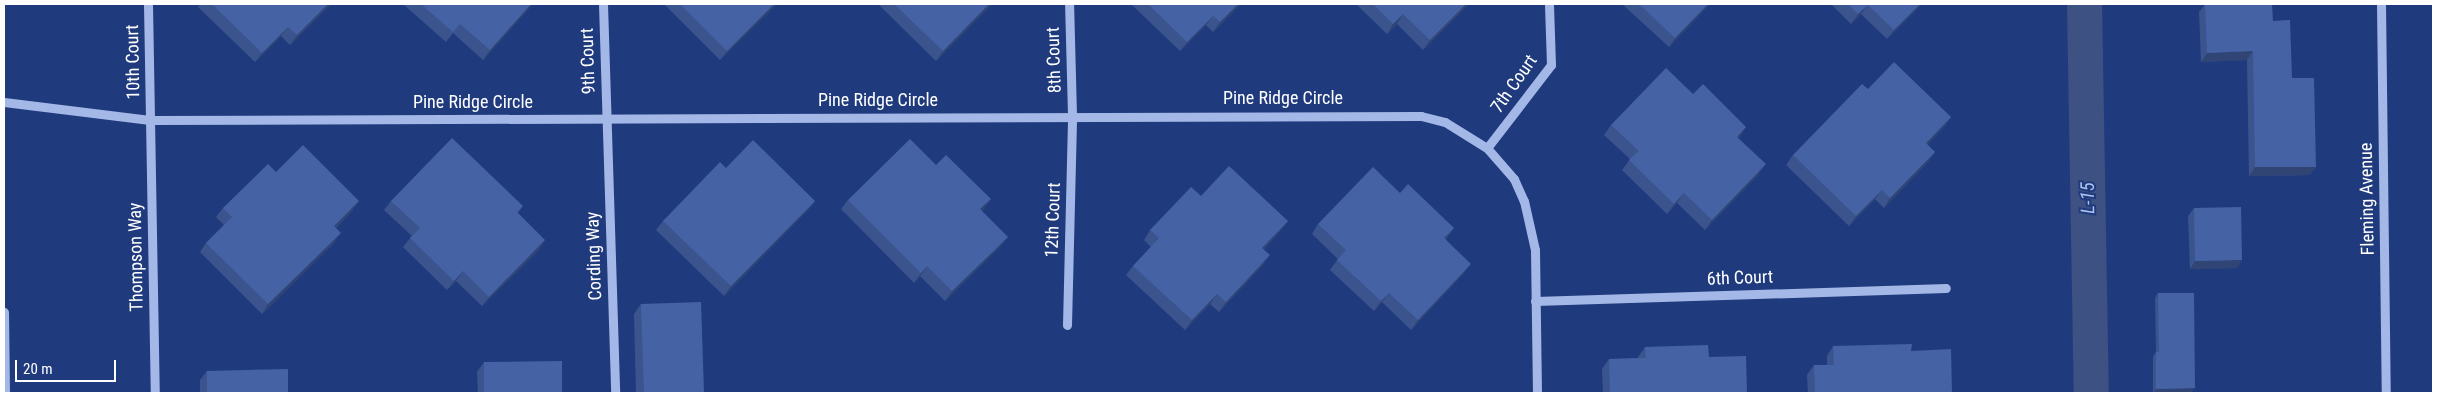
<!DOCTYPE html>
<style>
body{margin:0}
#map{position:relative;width:2437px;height:397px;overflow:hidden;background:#203b7d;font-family:"Roboto Condensed",sans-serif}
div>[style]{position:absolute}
.canal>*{height:35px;margin:-17.5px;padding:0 17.5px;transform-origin:17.5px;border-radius:17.5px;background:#3e5183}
.minor>*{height:9px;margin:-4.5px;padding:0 4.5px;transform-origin:4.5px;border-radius:4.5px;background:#a4b8e7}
.wall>*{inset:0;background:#3b548e}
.shaded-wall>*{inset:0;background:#304574}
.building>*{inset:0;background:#4562a5}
span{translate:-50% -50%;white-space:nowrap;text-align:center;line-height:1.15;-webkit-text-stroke:4px #203b7d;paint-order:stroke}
.street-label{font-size:18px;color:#fff}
.water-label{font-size:19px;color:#afc2ef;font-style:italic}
.frame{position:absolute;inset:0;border:5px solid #fff;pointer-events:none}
.scale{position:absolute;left:15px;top:360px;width:101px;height:22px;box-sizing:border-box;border:2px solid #fff;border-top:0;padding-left:6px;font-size:15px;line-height:18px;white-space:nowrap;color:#fff;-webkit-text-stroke:4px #203b7d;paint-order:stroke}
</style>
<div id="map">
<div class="canal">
<div style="left:2084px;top:4px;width:389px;rotate:89deg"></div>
</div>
<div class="minor">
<div style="left:148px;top:4px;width:389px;rotate:89deg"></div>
<div style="left:603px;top:4px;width:389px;rotate:88.2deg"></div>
<div style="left:2381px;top:4px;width:389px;rotate:89.3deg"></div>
<div style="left:4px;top:102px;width:147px;rotate:7deg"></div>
<div style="left:150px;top:120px;width:1271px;rotate:-0.18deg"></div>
<div style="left:1421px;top:116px;width:25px;rotate:14deg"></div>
<div style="left:1445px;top:122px;width:49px;rotate:31.8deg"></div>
<div style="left:1487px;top:148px;width:41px;rotate:48.9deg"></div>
<div style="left:1514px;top:179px;width:24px;rotate:66deg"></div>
<div style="left:1524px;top:201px;width:50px;rotate:77.3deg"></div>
<div style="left:1535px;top:250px;width:143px;rotate:89.2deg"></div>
<div style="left:1487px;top:148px;width:105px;rotate:-52.4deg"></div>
<div style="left:1551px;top:65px;width:61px;rotate:-91.9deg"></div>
<div style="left:1535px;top:301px;width:411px;rotate:-1.8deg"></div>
<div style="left:4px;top:312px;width:81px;rotate:89.3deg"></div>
<div style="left:1067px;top:325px;width:210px;rotate:-88.6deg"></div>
<div style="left:1072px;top:115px;width:111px;rotate:-91.5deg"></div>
</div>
<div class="wall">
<div style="clip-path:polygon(200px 4px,331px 4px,290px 45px,281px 36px,255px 62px,198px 7px)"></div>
<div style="clip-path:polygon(403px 4px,533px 4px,483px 60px,453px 33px,446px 42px)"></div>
<div style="clip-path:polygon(664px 4px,777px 4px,720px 60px)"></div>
<div style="clip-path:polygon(880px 4px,992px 4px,936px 61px,879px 5px)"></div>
<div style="clip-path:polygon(1131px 4px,1241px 4px,1213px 32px,1206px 25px,1180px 51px)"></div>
<div style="clip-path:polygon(1356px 4px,1469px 4px,1423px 50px,1397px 24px,1387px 34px)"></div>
<div style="clip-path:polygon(1622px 4px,1710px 4px,1669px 47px)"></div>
<div style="clip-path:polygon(1831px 4px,1922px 4px,1887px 39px,1861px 14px,1851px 24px)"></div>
<div style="clip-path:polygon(2205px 4px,2273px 21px,2292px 78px,2316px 167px,2309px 175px,2249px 176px,2247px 60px,2201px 62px,2199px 12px)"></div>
<div style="clip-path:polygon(1868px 89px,1951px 117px,1944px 127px,1927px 145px,1935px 152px,1928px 162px,1884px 208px,1875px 199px,1849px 226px,1786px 165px,1793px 155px)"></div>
<div style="clip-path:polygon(1693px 94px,1740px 137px,1738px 138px,1759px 174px,1705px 230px,1677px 203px,1667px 214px,1622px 170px,1630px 159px,1604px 135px,1611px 125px)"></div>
<div style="clip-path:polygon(936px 165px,984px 209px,982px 211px,1001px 246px,945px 301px,920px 276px,914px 283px,841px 209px,848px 200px)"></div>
<div style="clip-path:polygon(726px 168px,815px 201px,808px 210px,724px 296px,656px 230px,663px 221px)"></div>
<div style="clip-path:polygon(276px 172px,353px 210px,336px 228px,334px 243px,262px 314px,200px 252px,206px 243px,224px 225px,216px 217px,223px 208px)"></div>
<div style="clip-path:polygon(1400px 193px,1454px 228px,1446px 239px,1464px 273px,1411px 330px,1382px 302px,1374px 311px,1330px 270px,1338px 259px,1312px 234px,1318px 224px)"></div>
<div style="clip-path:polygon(1201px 196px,1288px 221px,1281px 230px,1264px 249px,1263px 265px,1219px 312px,1210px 304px,1185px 330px,1126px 275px,1133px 266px,1151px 247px,1144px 240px,1150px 230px)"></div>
<div style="clip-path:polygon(391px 201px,523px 206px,518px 213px,539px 250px,482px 306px,456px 281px,447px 290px,403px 247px,412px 236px,384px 210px)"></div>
<div style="clip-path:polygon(2194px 208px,2237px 268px,2190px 269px,2188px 216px)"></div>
<div style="clip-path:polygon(2158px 293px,2192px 392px,2153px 393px,2153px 356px,2156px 352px,2155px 298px)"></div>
<div style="clip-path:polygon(641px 304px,704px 393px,636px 393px,634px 314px)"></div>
<div style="clip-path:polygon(1833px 346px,1911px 351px,1952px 393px,1808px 393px,1807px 375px,1814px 365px,1827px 365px,1827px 356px)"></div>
<div style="clip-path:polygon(1645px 347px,1709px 357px,1747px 393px,1603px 393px,1602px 369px,1609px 359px,1638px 358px,1638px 357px)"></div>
<div style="clip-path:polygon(484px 362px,562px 393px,478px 393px,477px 372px)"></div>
<div style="clip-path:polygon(207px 371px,288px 393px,200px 393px,200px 380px)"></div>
</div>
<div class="shaded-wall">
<div style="clip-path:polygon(328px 4px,331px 4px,290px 45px,297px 35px)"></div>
<div style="clip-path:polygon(531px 4px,533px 4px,483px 60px,490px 50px)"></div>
<div style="clip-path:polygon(774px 4px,777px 4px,720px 60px,727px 51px)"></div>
<div style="clip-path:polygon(989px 4px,992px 4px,936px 61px,943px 51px)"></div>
<div style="clip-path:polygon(1238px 4px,1241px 4px,1213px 32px,1220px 22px)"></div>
<div style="clip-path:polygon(1466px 4px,1469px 4px,1423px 50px,1430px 40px)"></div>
<div style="clip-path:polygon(1708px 4px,1710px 4px,1669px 47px,1675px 38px)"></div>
<div style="clip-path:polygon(1920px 4px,1922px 4px,1887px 39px,1894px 30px)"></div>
<div style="clip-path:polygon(1868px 5px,1861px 14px,1851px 24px,1858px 14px)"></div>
<div style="clip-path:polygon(1403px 14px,1397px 24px,1387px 34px,1393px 24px)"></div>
<div style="clip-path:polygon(1213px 16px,1206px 25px,1180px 51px,1187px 42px)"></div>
<div style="clip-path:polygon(288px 27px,281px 36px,255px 62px,262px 53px)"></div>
<div style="clip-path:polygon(2253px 51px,2247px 60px,2201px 62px,2207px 53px)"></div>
<div style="clip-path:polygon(1951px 117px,1944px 127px,1919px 153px,1926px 143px)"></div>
<div style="clip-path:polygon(1746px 127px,1740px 137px,1730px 147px,1737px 137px)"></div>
<div style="clip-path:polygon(1935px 152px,1928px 162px,1884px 208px,1890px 198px)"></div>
<div style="clip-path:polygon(1766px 164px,1759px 174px,1705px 230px,1712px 220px)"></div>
<div style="clip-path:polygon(2255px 167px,2316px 167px,2309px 175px,2249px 176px)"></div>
<div style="clip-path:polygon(1882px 190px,1875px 199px,1849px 226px,1856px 216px)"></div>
<div style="clip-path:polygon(1684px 193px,1677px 203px,1667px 214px,1674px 204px)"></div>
<div style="clip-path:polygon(991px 199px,984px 209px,974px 219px,980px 209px)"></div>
<div style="clip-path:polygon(359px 201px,353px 210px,327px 236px,334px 226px)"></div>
<div style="clip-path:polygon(815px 201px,808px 210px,724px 296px,731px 286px)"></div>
<div style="clip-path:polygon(1288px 221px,1281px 230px,1256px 258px,1262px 248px)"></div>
<div style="clip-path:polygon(1454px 228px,1447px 237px,1437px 248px,1444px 238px)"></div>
<div style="clip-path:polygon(341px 233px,334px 243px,262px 314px,268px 304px)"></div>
<div style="clip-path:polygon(1008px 237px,1001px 246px,945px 301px,952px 291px)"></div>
<div style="clip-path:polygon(545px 240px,539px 250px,482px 306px,489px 297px)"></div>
<div style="clip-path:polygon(1270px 255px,1263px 265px,1219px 312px,1226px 302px)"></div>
<div style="clip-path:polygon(2242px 260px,2237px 268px,2190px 269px,2195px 261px)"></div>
<div style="clip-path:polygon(1471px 264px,1464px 273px,1411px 330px,1418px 320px)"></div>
<div style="clip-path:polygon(927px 266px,920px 276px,914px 283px,921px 273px)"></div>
<div style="clip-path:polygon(463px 271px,456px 281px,447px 290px,454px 281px)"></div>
<div style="clip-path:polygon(1389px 293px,1382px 302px,1374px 311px,1381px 301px)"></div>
<div style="clip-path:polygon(1217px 294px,1210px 304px,1185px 330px,1192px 320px)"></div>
<div style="clip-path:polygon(2195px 388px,2192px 392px,2153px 393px,2156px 389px)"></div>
</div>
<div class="building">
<div style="clip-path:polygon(212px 4px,328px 4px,297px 35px,288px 27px,262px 53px)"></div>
<div style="clip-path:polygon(421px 4px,531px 4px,490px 50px,460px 24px,453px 32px)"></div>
<div style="clip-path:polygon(680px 4px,774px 4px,727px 51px)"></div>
<div style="clip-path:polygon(894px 4px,989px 4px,943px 51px)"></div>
<div style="clip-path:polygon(1148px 4px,1238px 4px,1220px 22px,1213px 16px,1187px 42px)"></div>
<div style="clip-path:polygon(1373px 4px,1466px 4px,1430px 40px,1403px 14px,1393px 24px)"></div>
<div style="clip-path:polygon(1639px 4px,1708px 4px,1675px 38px)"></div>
<div style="clip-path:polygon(1848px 4px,1920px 4px,1894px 30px,1868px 5px,1858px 14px)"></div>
<div style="clip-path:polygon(2205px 4px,2272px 4px,2273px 21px,2290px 20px,2292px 78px,2314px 78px,2316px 167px,2255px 167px,2253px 51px,2207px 53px)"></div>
<div style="clip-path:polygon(1894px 62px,1951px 117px,1926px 143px,1935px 152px,1890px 198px,1882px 190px,1856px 216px,1793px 155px,1862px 84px,1868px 89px)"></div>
<div style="clip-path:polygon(1666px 68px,1693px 94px,1703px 84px,1746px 127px,1737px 137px,1766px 164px,1712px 220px,1684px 193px,1674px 204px,1629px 160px,1639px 151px,1611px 125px)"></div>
<div style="clip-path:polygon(452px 138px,523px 206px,517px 212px,545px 240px,489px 297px,463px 271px,454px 281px,410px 238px,420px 228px,391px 201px)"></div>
<div style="clip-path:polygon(910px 139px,936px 165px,946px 155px,991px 199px,980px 209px,1008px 237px,952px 291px,927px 266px,921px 273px,848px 200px)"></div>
<div style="clip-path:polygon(753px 140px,815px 201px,731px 286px,663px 221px,720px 162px,726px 168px)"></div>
<div style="clip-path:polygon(303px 145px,359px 201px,334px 226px,341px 233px,268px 304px,206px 243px,232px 217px,223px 208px,268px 164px,276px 172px)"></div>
<div style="clip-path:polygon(1229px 166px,1288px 221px,1262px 248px,1270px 255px,1226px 302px,1217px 294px,1192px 320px,1133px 266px,1159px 238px,1150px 230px,1191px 187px,1201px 196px)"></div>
<div style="clip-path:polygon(1373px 167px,1400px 193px,1408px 184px,1454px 228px,1444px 238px,1471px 264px,1418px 320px,1389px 293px,1381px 301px,1337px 260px,1346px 250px,1318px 224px)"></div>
<div style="clip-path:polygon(2241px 207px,2242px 260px,2195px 261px,2194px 208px)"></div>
<div style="clip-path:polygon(2158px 293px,2194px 293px,2195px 388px,2156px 389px,2156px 352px,2159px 352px)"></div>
<div style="clip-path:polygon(701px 302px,704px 393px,644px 393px,641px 304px)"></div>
<div style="clip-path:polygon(1912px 344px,1911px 351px,1951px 349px,1952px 393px,1815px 393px,1814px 365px,1834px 365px,1833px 346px)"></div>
<div style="clip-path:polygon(1708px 345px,1709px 357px,1746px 356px,1747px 393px,1610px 393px,1609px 359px,1646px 358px,1645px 347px)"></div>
<div style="clip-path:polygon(562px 361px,562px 393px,484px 393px,484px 362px)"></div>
<div style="clip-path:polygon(288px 369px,288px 393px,207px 393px,207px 371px)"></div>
</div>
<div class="street-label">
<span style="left:1054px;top:60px;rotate:-92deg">8th Court</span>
<span style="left:588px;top:61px;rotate:-92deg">9th Court</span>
<span style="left:133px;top:62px;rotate:-91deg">10th Court</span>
<span style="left:1514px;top:84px;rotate:-55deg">7th Court</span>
<span style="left:1283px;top:98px">Pine Ridge Circle</span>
<span style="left:878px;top:100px">Pine Ridge Circle</span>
<span style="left:473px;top:102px">Pine Ridge Circle</span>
<span style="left:2367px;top:199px;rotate:-91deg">Fleming Avenue</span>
<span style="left:1053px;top:220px;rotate:-88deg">12th Court</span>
<span style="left:594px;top:256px;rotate:-92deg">Cording Way</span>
<span style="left:136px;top:257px;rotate:-91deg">Thompson Way</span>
<span style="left:1740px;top:278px;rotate:-2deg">6th Court</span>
</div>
<div class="water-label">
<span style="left:2088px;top:198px;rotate:-91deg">L-15</span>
</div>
<div class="frame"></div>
<div class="scale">20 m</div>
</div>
